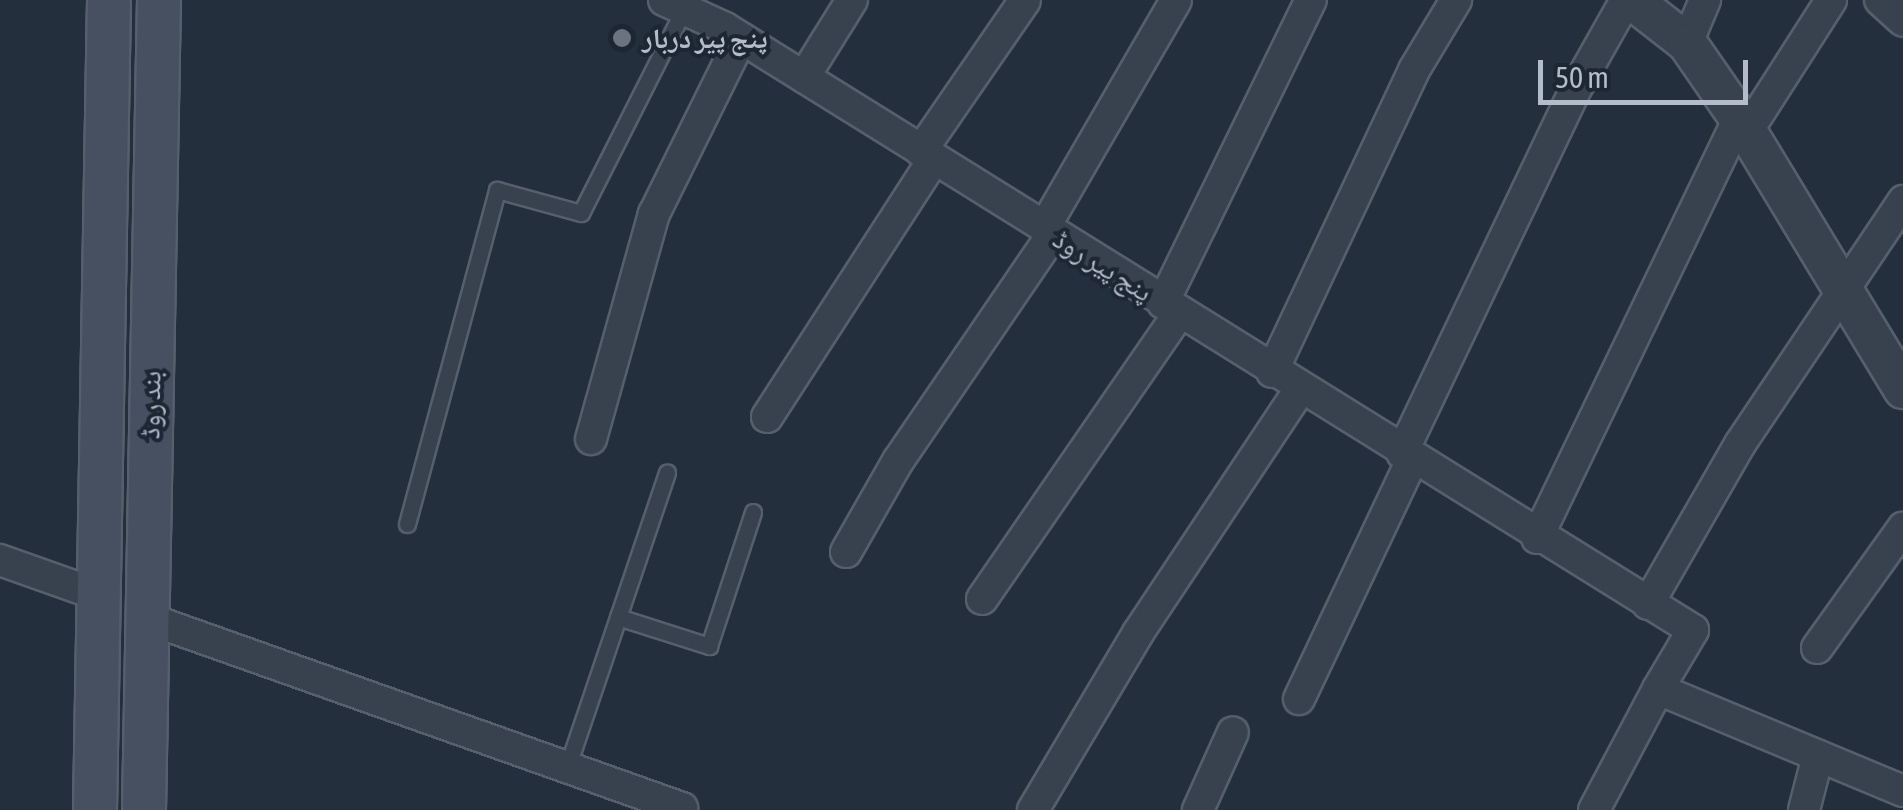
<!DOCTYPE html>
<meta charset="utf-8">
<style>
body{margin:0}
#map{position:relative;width:1903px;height:810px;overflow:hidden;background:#242f3e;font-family:"Asap Condensed","Noto Naskh Arabic",sans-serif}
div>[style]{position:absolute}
.roads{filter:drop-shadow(2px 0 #565f6c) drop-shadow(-2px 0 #565f6c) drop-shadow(0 2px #565f6c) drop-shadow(0 -2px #565f6c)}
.service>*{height:15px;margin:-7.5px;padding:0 7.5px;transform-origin:7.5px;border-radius:7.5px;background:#38414e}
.minor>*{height:30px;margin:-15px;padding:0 15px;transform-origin:15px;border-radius:15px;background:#38414e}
.tertiary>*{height:38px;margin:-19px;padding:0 19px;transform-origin:19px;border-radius:19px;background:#38414e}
.secondary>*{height:42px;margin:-21px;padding:0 21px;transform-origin:21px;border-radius:21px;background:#465061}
.dots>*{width:28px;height:28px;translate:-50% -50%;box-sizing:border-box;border:5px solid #1d2633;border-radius:50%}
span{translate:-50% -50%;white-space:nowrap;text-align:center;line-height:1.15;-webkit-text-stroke:8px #1d2633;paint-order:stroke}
.poi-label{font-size:28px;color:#b4bcc9;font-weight:700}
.left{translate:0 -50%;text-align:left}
.street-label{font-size:28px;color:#b4bcc9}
.scale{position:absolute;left:1538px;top:60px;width:210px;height:45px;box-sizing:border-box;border:5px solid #b4bcc9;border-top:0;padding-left:12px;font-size:30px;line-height:35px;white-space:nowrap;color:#b4bcc9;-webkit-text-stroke:8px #1d2633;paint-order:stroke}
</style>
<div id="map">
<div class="roads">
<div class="service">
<div style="left:407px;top:524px;width:346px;rotate:-74.9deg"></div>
<div style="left:497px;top:190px;width:87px;rotate:15.3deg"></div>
<div style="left:581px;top:213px;width:229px;rotate:-63.2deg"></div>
<div style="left:618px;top:617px;width:96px;rotate:17.7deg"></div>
<div style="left:709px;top:646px;width:141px;rotate:-71.8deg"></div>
<div style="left:567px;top:768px;width:312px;rotate:-71.3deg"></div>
</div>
<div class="minor">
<div style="left:664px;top:0;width:67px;rotate:24.7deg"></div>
<div style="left:725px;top:28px;width:1140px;rotate:31.88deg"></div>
<div style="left:1693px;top:630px;width:69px;rotate:120.7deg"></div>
<div style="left:1658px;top:689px;width:265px;rotate:22.6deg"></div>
<div style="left:1880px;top:0;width:31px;rotate:42deg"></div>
<div style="left:1687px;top:43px;width:47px;rotate:-67.3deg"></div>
<div style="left:804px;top:77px;width:91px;rotate:-58.1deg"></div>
<div style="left:1748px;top:130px;width:154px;rotate:-57.4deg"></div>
<div style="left:921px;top:151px;width:183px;rotate:-55.4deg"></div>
<div style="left:1044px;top:228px;width:263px;rotate:-59.9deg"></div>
<div style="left:1163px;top:303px;width:337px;rotate:-64deg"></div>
<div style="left:1272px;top:372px;width:334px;rotate:-64.8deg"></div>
<div style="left:1414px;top:70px;width:82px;rotate:-59deg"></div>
<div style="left:767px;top:417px;width:307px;rotate:-57.1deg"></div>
<div style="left:591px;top:439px;width:234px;rotate:-74.4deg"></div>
<div style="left:654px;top:214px;width:196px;rotate:-63.7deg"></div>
<div style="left:1402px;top:453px;width:398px;rotate:-64.5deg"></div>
<div style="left:1573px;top:94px;width:108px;rotate:-60.6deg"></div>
<div style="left:1537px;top:538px;width:466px;rotate:-64.3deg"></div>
<div style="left:846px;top:552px;width:105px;rotate:-60.3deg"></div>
<div style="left:898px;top:461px;width:275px;rotate:-55.7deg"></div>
<div style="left:0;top:560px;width:105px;rotate:19.5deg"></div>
<div style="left:982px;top:599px;width:347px;rotate:-55.4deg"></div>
<div style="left:1648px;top:604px;width:185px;rotate:-60.1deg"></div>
<div style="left:1740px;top:444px;width:293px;rotate:-56.1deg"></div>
<div style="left:146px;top:618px;width:569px;rotate:19.52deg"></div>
<div style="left:1817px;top:648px;width:148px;rotate:-54.4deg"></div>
<div style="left:1299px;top:699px;width:264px;rotate:-64.7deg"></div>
<div style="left:1033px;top:810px;width:206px;rotate:-59.3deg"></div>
<div style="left:1138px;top:633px;width:293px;rotate:-56.4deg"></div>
<div style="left:1198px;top:810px;width:85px;rotate:-65.8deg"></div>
<div style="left:1594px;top:810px;width:137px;rotate:-62.1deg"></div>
<div style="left:1804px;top:810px;width:56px;rotate:-75.5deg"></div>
</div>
<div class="tertiary">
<div style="left:1632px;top:0;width:70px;rotate:38deg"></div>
<div style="left:1687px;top:43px;width:91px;rotate:55.3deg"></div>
<div style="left:1739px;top:118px;width:317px;rotate:58.8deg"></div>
</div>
<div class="secondary">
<div style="left:95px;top:810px;width:810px;rotate:-89.01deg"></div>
<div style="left:144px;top:810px;width:810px;rotate:-88.94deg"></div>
</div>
</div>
<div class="dots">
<div style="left:622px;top:38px;background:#6b7280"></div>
</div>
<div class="poi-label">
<span class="left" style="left:642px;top:38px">پنج پیر دربار</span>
</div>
<div class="street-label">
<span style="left:1103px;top:265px;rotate:32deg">پنج پیر روڈ</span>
<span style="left:150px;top:405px;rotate:-89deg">بند روڈ</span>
</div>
<div class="scale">50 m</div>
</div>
